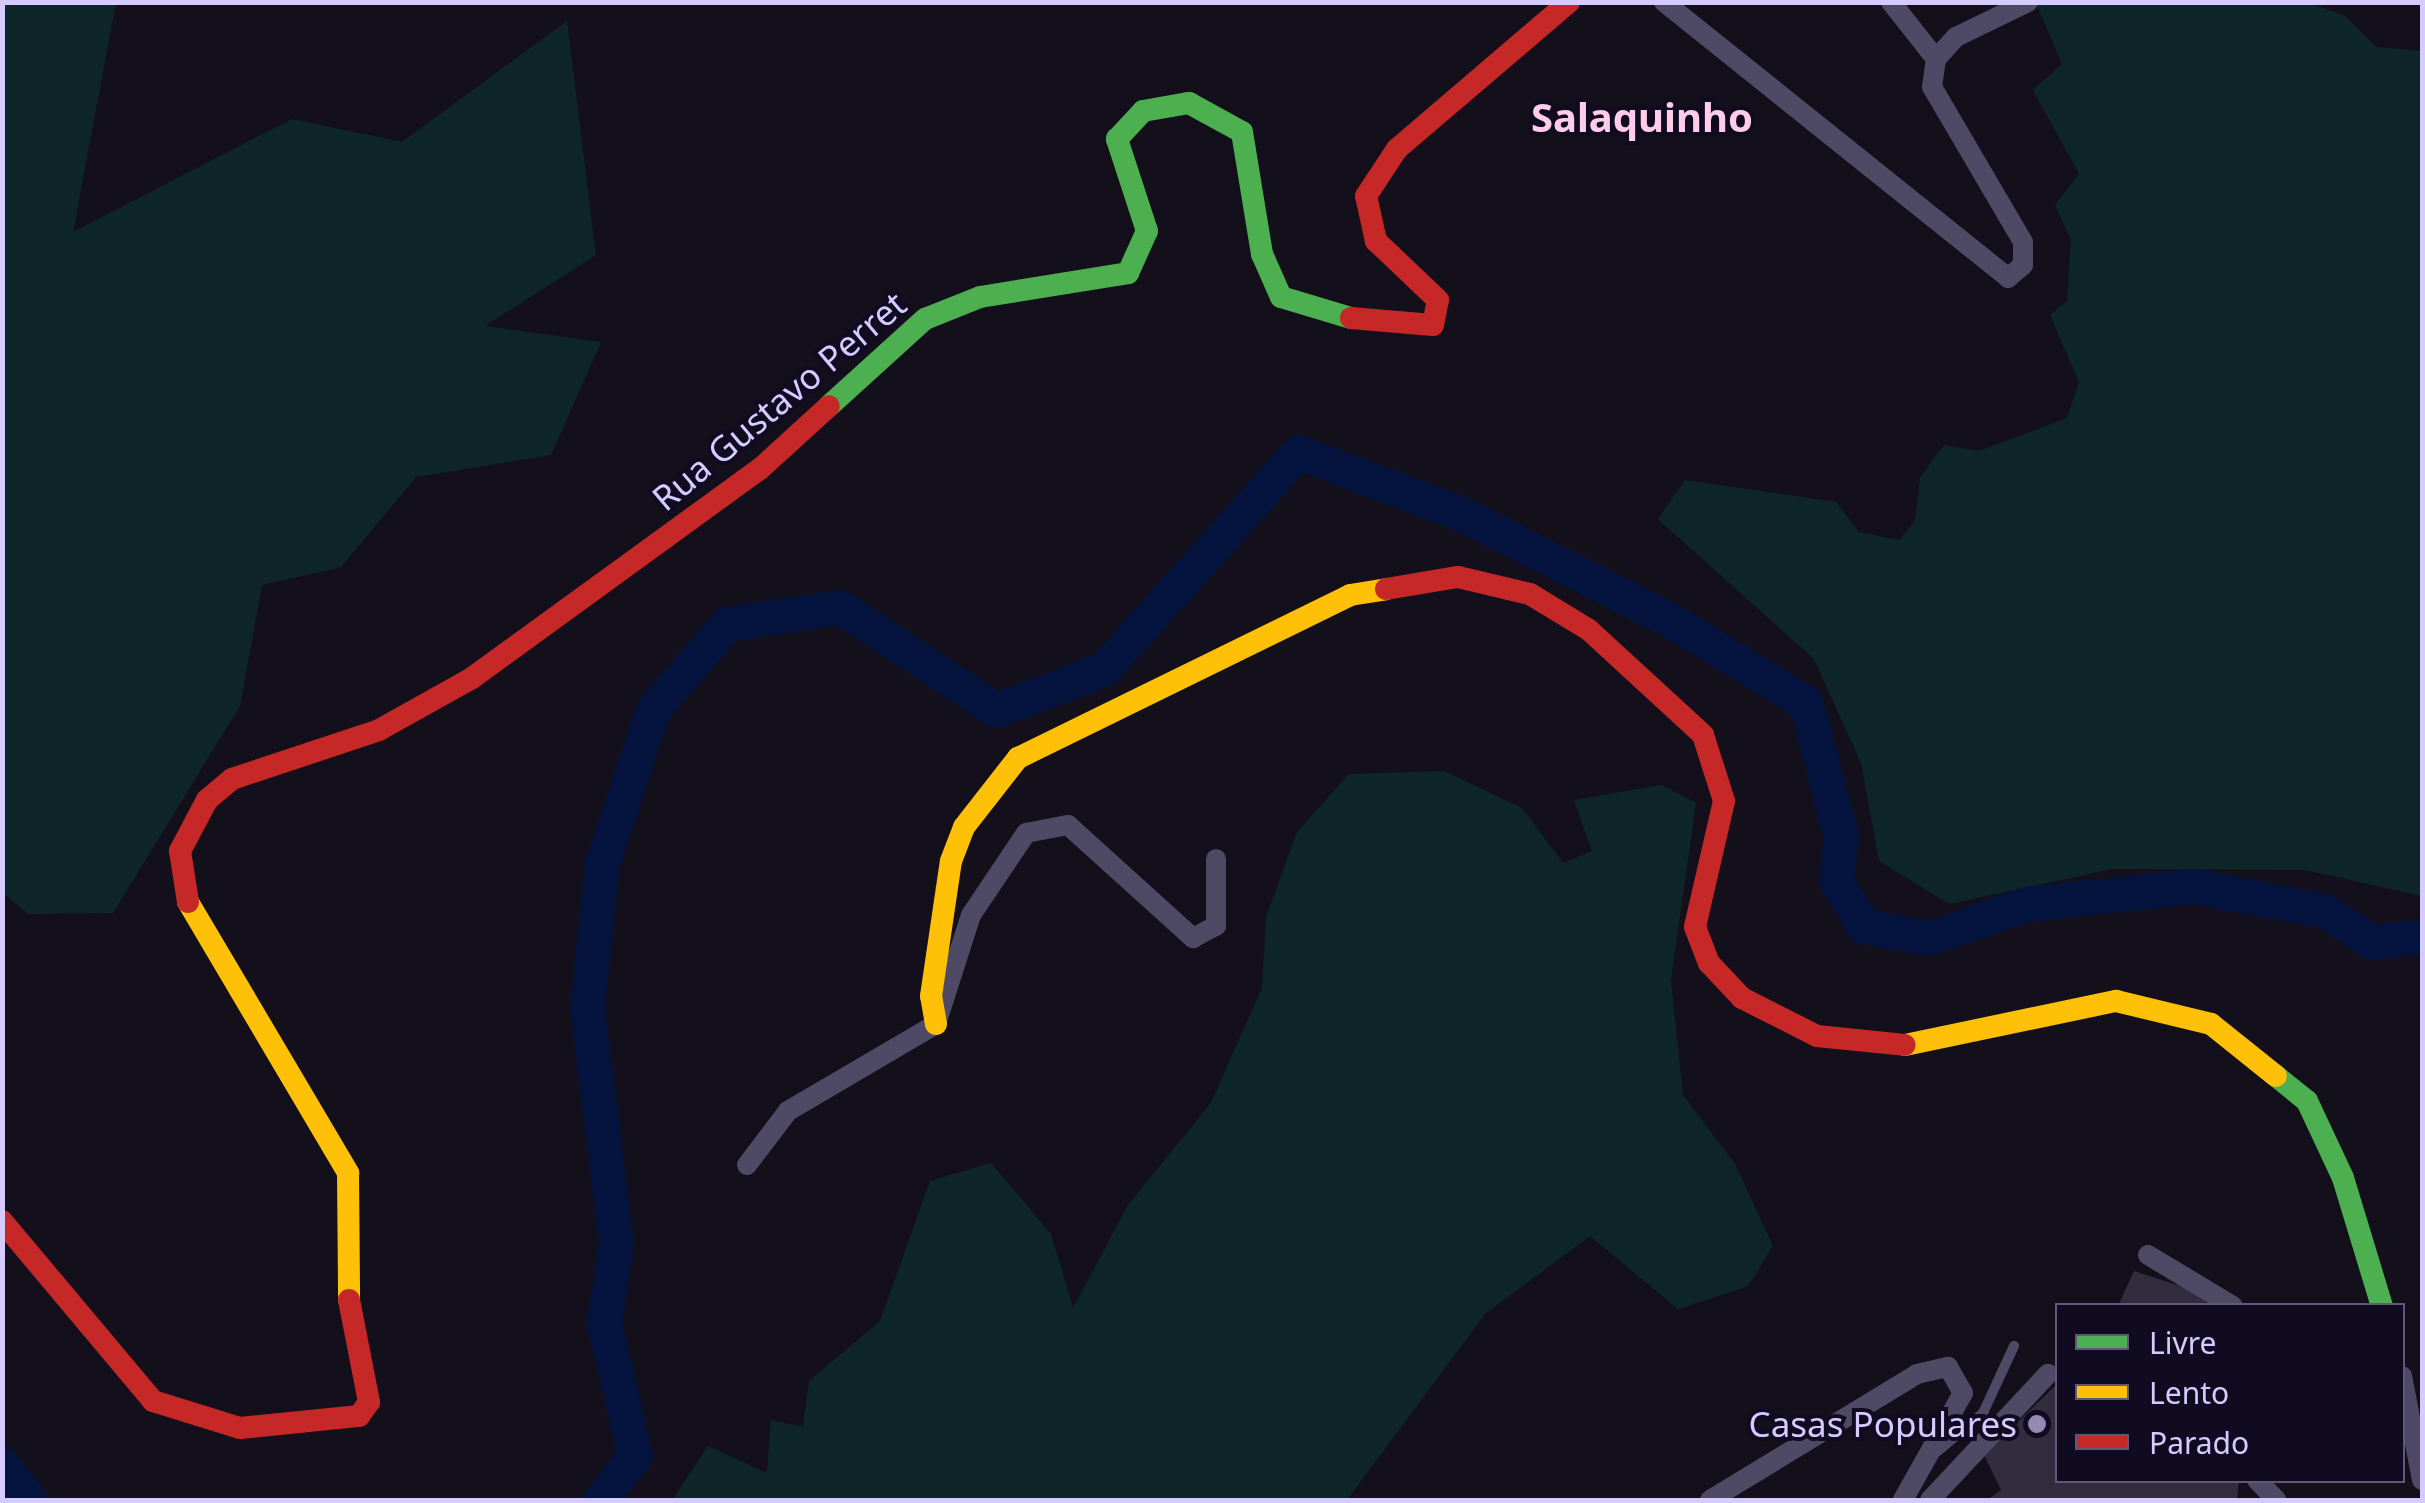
<!DOCTYPE html>
<style>
body{margin:0}
#map{position:relative;width:2425px;height:1503px;overflow:hidden;background:#13101c;font-family:"Noto Sans",sans-serif}
div>[style]{position:absolute}
.green>*{inset:0;background:#0e262a}
.river>*{height:35px;margin:-17.5px;padding:0 17.5px;transform-origin:17.5px;border-radius:17.5px;background:#05143e}
.building>*{inset:0;background:#312d3f}
.lane>*{height:10px;margin:-5px;padding:0 5px;transform-origin:5px;border-radius:5px;background:#4e4a65}
.street>*{height:20px;margin:-10px;padding:0 10px;transform-origin:10px;border-radius:10px;background:#4e4a65}
.fast>*{height:22px;margin:-11px;padding:0 11px;transform-origin:11px;border-radius:11px;background:#4caf50}
.slow>*{height:22px;margin:-11px;padding:0 11px;transform-origin:11px;border-radius:11px;background:#ffc107}
.jam>*{height:22px;margin:-11px;padding:0 11px;transform-origin:11px;border-radius:11px;background:#c62828}
.dots>*{width:28px;height:28px;translate:-50% -50%;box-sizing:border-box;border:5px solid #110b21;border-radius:50%}
span{translate:-50% -50%;white-space:nowrap;text-align:center;line-height:1.15;-webkit-text-stroke:8px #110b21;paint-order:stroke}
.street-label{font-size:35px;color:#d6cbff}
.poi-label{font-size:35px;color:#d6cbff}
.right{translate:-100% -50%;text-align:right}
.quarter-label{font-size:40px;color:#ffcde8;font-weight:700}
.frame{position:absolute;inset:0;border:5px solid #d6cbff;pointer-events:none}
.legend{position:absolute;left:2055px;top:1303px;width:350px;height:180px;box-sizing:border-box;background:#110b21;border:2px solid #60587a;margin:0;padding:12px 18px;list-style:none;font-size:30px;color:#d6cbff}
.legend li{display:flex;align-items:center;gap:20px;height:50px}
.legend b{width:50px;border:2px solid #60587a}
</style>
<div id="map">
<div class="green">
<div style="clip-path:polygon(2px 3px,116px 3px,73px 232px,292px 119px,402px 142px,567px 21px,596px 255px,485px 326px,601px 342px,551px 455px,416px 477px,341px 567px,262px 585px,240px 706px,113px 913px,28px 914px,3px 893px)"></div>
<div style="clip-path:polygon(2036px 3px,2309px 3px,2344px 15px,2376px 47px,2422px 51px,2422px 896px,2306px 870px,2112px 869px,1949px 904px,1879px 861px,1861px 763px,1814px 659px,1658px 519px,1685px 480px,1836px 502px,1859px 532px,1899px 540px,1915px 521px,1920px 478px,1944px 445px,1979px 451px,2067px 418px,2079px 382px,2050px 315px,2067px 301px,2071px 240px,2055px 205px,2079px 174px,2033px 90px,2062px 64px)"></div>
<div style="clip-path:polygon(1444px 771px,1522px 808px,1563px 863px,1592px 851px,1574px 800px,1662px 785px,1696px 803px,1671px 980px,1683px 1095px,1735px 1164px,1773px 1246px,1748px 1286px,1678px 1309px,1590px 1236px,1485px 1314px,1347px 1500px,672px 1500px,708px 1446px,767px 1473px,771px 1420px,803px 1427px,809px 1381px,880px 1321px,930px 1181px,991px 1163px,1051px 1234px,1073px 1308px,1128px 1205px,1211px 1103px,1262px 988px,1266px 917px,1297px 832px,1349px 774px)"></div>
</div>
<div class="river">
<div style="left:2px;top:1464px;width:46px;rotate:52.1deg"></div>
<div style="left:600px;top:1500px;width:56px;rotate:-51.5deg"></div>
<div style="left:635px;top:1456px;width:136px;rotate:-103.2deg"></div>
<div style="left:604px;top:1324px;width:82px;rotate:-81.6deg"></div>
<div style="left:616px;top:1243px;width:238px;rotate:-97deg"></div>
<div style="left:587px;top:1007px;width:145px;rotate:-84.1deg"></div>
<div style="left:602px;top:863px;width:162px;rotate:-71.7deg"></div>
<div style="left:653px;top:709px;width:113px;rotate:-49deg"></div>
<div style="left:727px;top:624px;width:114px;rotate:-8.6deg"></div>
<div style="left:840px;top:607px;width:187px;rotate:33.4deg"></div>
<div style="left:996px;top:710px;width:116px;rotate:-20.8deg"></div>
<div style="left:1104px;top:669px;width:291px;rotate:-48.2deg"></div>
<div style="left:1298px;top:452px;width:175px;rotate:20.7deg"></div>
<div style="left:1462px;top:514px;width:236px;rotate:27deg"></div>
<div style="left:1672px;top:621px;width:157px;rotate:31.5deg"></div>
<div style="left:1806px;top:703px;width:138px;rotate:75.3deg"></div>
<div style="left:1841px;top:836px;width:44px;rotate:96.5deg"></div>
<div style="left:1836px;top:880px;width:53px;rotate:59.6deg"></div>
<div style="left:1863px;top:926px;width:67px;rotate:10.3deg"></div>
<div style="left:1929px;top:938px;width:103px;rotate:-19.3deg"></div>
<div style="left:2026px;top:904px;width:169px;rotate:-6.1deg"></div>
<div style="left:2194px;top:886px;width:133px;rotate:10.8deg"></div>
<div style="left:2325px;top:911px;width:56px;rotate:33.4deg"></div>
<div style="left:2372px;top:942px;width:50px;rotate:-6.8deg"></div>
</div>
<div class="building">
<div style="clip-path:polygon(2134px 1271px,2211px 1296px,2211px 1306px,2118px 1306px)"></div>
<div style="clip-path:polygon(2058px 1383px,2058px 1480px,2239px 1480px,2237px 1500px,1987px 1500px,2001px 1490px,1984px 1455px)"></div>
</div>
<div class="lane">
<div style="left:1938px;top:1451px;width:59px;rotate:-40.2deg"></div>
<div style="left:1983px;top:1413px;width:74px;rotate:-65.2deg"></div>
</div>
<div class="street">
<div style="left:1664px;top:2px;width:441px;rotate:38.7deg"></div>
<div style="left:2008px;top:278px;width:20px;rotate:-41deg"></div>
<div style="left:2023px;top:265px;width:23px;rotate:-90deg"></div>
<div style="left:2023px;top:242px;width:180px;rotate:-120.4deg"></div>
<div style="left:1932px;top:87px;width:28px;rotate:-82deg"></div>
<div style="left:1936px;top:59px;width:30px;rotate:-48deg"></div>
<div style="left:1956px;top:37px;width:80px;rotate:-25.9deg"></div>
<div style="left:1891px;top:2px;width:73px;rotate:51.7deg"></div>
<div style="left:747px;top:1165px;width:68px;rotate:-52.8deg"></div>
<div style="left:788px;top:1111px;width:172px;rotate:-30.4deg"></div>
<div style="left:936px;top:1024px;width:114px;rotate:-72.2deg"></div>
<div style="left:971px;top:915px;width:99px;rotate:-56.1deg"></div>
<div style="left:1026px;top:833px;width:43px;rotate:-10.8deg"></div>
<div style="left:1068px;top:825px;width:169px;rotate:42.1deg"></div>
<div style="left:1193px;top:938px;width:26px;rotate:-28deg"></div>
<div style="left:1216px;top:926px;width:67px;rotate:-90deg"></div>
<div style="left:2148px;top:1255px;width:99px;rotate:31deg"></div>
<div style="left:2402px;top:1376px;width:106px;rotate:79.1deg"></div>
<div style="left:2257px;top:1480px;width:28px;rotate:46deg"></div>
<div style="left:1710px;top:1500px;width:242px;rotate:-31.3deg"></div>
<div style="left:1917px;top:1374px;width:32px;rotate:-13deg"></div>
<div style="left:1948px;top:1367px;width:30px;rotate:60deg"></div>
<div style="left:1963px;top:1393px;width:123px;rotate:119.3deg"></div>
<div style="left:1930px;top:1500px;width:173px;rotate:-46.9deg"></div>
</div>
<div class="fast">
<div style="left:829px;top:406px;width:130px;rotate:-42.2deg"></div>
<div style="left:925px;top:319px;width:59px;rotate:-21.8deg"></div>
<div style="left:980px;top:297px;width:150px;rotate:-9.2deg"></div>
<div style="left:1128px;top:273px;width:46px;rotate:-65.7deg"></div>
<div style="left:1147px;top:231px;width:97px;rotate:-108.1deg"></div>
<div style="left:1117px;top:139px;width:38px;rotate:-47deg"></div>
<div style="left:1143px;top:111px;width:47px;rotate:-9.9deg"></div>
<div style="left:1189px;top:103px;width:60px;rotate:28.7deg"></div>
<div style="left:1242px;top:132px;width:124px;rotate:80.7deg"></div>
<div style="left:1262px;top:254px;width:47px;rotate:66.2deg"></div>
<div style="left:1281px;top:297px;width:73px;rotate:16.7deg"></div>
<div style="left:2276px;top:1076px;width:40px;rotate:39deg"></div>
<div style="left:2307px;top:1101px;width:85px;rotate:64.9deg"></div>
<div style="left:2343px;top:1178px;width:134px;rotate:73.1deg"></div>
</div>
<div class="slow">
<div style="left:188px;top:902px;width:315px;rotate:59.4deg"></div>
<div style="left:348px;top:1173px;width:127px;rotate:89.5deg"></div>
<div style="left:936px;top:1024px;width:28px;rotate:-100deg"></div>
<div style="left:931px;top:996px;width:136px;rotate:-81.6deg"></div>
<div style="left:951px;top:861px;width:36px;rotate:-69deg"></div>
<div style="left:964px;top:827px;width:88px;rotate:-52deg"></div>
<div style="left:1018px;top:758px;width:370px;rotate:-26.1deg"></div>
<div style="left:1350px;top:595px;width:36px;rotate:-9deg"></div>
<div style="left:1905px;top:1045px;width:216px;rotate:-11.8deg"></div>
<div style="left:2116px;top:1001px;width:98px;rotate:13.6deg"></div>
<div style="left:2211px;top:1024px;width:83px;rotate:38.7deg"></div>
</div>
<div class="jam">
<div style="left:1351px;top:318px;width:82px;rotate:4.9deg"></div>
<div style="left:1433px;top:325px;width:25px;rotate:-79deg"></div>
<div style="left:1438px;top:300px;width:86px;rotate:-136.4deg"></div>
<div style="left:1376px;top:241px;width:46px;rotate:-102.5deg"></div>
<div style="left:1366px;top:196px;width:56px;rotate:-56.6deg"></div>
<div style="left:1397px;top:149px;width:226px;rotate:-40.5deg"></div>
<div style="left:1386px;top:589px;width:73px;rotate:-9.5deg"></div>
<div style="left:1458px;top:577px;width:74px;rotate:13.3deg"></div>
<div style="left:1530px;top:594px;width:69px;rotate:31.4deg"></div>
<div style="left:1589px;top:630px;width:155px;rotate:42.6deg"></div>
<div style="left:1703px;top:735px;width:69px;rotate:72.3deg"></div>
<div style="left:1724px;top:801px;width:129px;rotate:103deg"></div>
<div style="left:1695px;top:927px;width:39px;rotate:69deg"></div>
<div style="left:1709px;top:963px;width:48px;rotate:46.7deg"></div>
<div style="left:1742px;top:998px;width:84px;rotate:26.9deg"></div>
<div style="left:1817px;top:1036px;width:88px;rotate:5.8deg"></div>
<div style="left:188px;top:902px;width:52px;rotate:-98.9deg"></div>
<div style="left:180px;top:851px;width:58px;rotate:-62.1deg"></div>
<div style="left:207px;top:800px;width:33px;rotate:-40deg"></div>
<div style="left:232px;top:779px;width:155px;rotate:-18.4deg"></div>
<div style="left:379px;top:730px;width:107px;rotate:-29.2deg"></div>
<div style="left:472px;top:678px;width:356px;rotate:-36deg"></div>
<div style="left:760px;top:469px;width:93px;rotate:-42.4deg"></div>
<div style="left:2px;top:1221px;width:235px;rotate:50deg"></div>
<div style="left:153px;top:1401px;width:91px;rotate:17.2deg"></div>
<div style="left:240px;top:1428px;width:120px;rotate:-5.8deg"></div>
<div style="left:359px;top:1416px;width:17px;rotate:-54deg"></div>
<div style="left:369px;top:1402px;width:104px;rotate:-101.1deg"></div>
</div>
<div class="dots">
<div style="left:2037px;top:1424px;background:#928ab0"></div>
</div>
<div class="street-label">
<span style="left:779px;top:401px;rotate:-40deg">Rua Gustavo Perret</span>
</div>
<div class="poi-label">
<span class="right" style="left:2017px;top:1424px">Casas Populares</span>
</div>
<div class="quarter-label">
<span style="left:1642px;top:117px">Salaquinho</span>
</div>
<div class="frame"></div>
<ul class="legend">
<li><b style="height:12px;background:#4caf50"></b>Livre</li>
<li><b style="height:12px;background:#ffc107"></b>Lento</li>
<li><b style="height:12px;background:#c62828"></b>Parado</li>
</ul>
</div>
